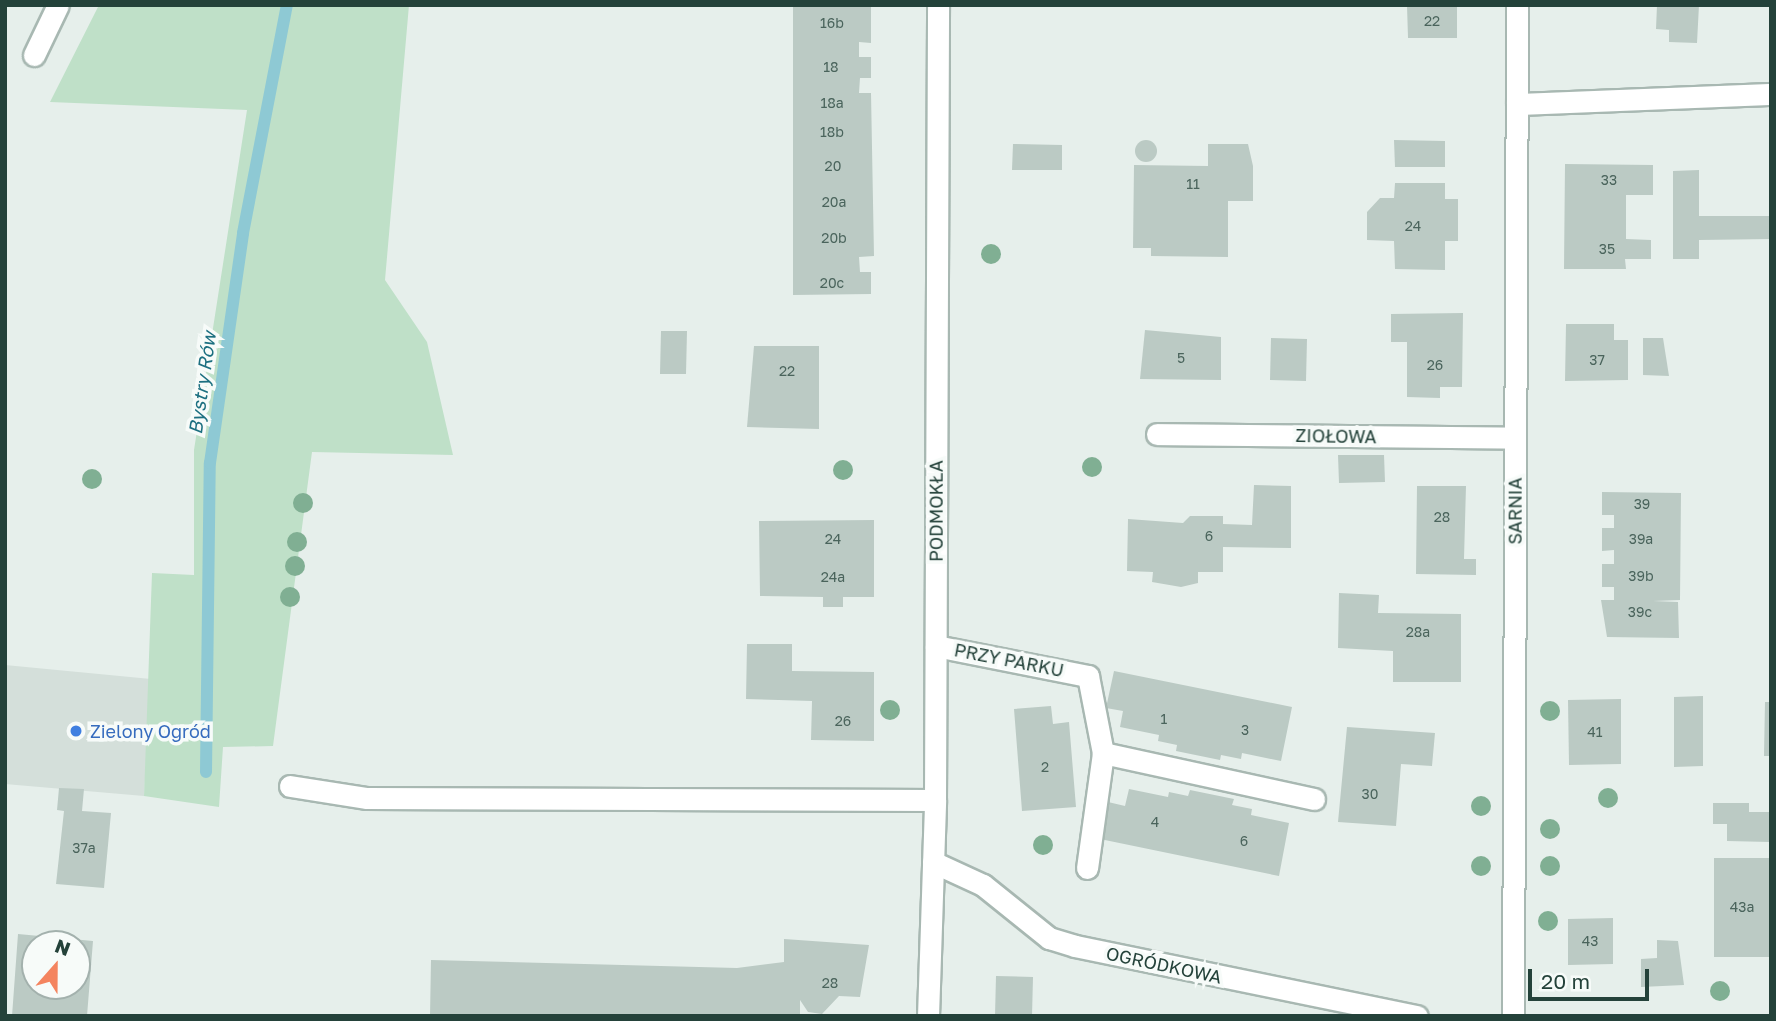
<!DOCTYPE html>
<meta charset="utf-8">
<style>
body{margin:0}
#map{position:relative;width:1776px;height:1021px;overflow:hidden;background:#e6efeb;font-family:"Golos Text",sans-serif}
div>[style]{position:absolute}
.built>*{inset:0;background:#d4dfda}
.green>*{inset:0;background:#bfe0c8}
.stream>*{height:12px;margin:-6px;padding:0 6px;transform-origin:6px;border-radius:6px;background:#8ec9d4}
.building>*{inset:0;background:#bbcac4}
.round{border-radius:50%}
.roads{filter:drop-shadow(2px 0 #a8b8b2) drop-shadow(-2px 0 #a8b8b2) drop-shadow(0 2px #a8b8b2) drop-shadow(0 -2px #a8b8b2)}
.minor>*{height:21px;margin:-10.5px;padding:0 10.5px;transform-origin:10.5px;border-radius:10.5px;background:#fff}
.trees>*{width:20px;height:20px;margin:-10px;border-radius:50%;background:#80af93}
.dots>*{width:19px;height:19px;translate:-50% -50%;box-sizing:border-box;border:4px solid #f7fbf9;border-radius:50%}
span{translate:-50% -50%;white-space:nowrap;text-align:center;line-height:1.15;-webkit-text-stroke:7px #f7fbf9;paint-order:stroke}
.number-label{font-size:14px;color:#4a645c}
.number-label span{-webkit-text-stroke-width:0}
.street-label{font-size:18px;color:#24423a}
.shop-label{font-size:18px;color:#366cbe}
.left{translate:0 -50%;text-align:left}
.water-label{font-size:19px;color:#1c6f80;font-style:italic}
.frame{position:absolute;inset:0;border:7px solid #24423a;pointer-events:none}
.north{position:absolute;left:21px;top:930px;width:70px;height:70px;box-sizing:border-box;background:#f7fbf9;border:2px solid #a3b1ad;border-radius:50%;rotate:21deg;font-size:19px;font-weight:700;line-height:28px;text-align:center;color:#24423a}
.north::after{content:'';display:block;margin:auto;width:24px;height:32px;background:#f4845f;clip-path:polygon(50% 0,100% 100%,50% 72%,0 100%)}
.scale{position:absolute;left:1528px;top:969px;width:121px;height:32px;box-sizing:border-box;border:4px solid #24423a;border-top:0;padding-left:9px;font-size:21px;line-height:24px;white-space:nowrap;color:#24423a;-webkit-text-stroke:5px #f7fbf9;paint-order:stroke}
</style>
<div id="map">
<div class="built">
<div style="clip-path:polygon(5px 665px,151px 679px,144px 796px,5px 784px)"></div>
</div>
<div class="green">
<div style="clip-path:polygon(99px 5px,409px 5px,385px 280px,427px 342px,453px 455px,312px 452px,273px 746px,223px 747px,219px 807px,144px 796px,152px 573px,194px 575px,194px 450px,247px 110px,50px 102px)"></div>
</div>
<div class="stream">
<div style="left:206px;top:772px;width:309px;rotate:-89.3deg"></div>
<div style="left:210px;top:463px;width:232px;rotate:-81.8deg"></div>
<div style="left:243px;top:233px;width:232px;rotate:-79.1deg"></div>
</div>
<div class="building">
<div style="clip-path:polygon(793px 5px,871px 5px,871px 43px,859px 42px,859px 57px,871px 57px,871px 78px,860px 78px,859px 93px,871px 93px,874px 256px,859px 257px,860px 272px,871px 272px,871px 294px,793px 295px)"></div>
<div style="clip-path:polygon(1407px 5px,1457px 5px,1457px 38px,1408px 38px)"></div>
<div style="clip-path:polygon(1657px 5px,1699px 5px,1697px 43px,1669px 42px,1669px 30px,1656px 29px)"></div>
<div style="clip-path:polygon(1394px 140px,1445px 141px,1445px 167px,1395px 167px)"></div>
<div class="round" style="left:1135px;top:140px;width:22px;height:22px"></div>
<div style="clip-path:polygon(1013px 144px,1062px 145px,1062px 170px,1012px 170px)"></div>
<div style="clip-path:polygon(1208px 144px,1248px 144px,1253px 166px,1253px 201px,1228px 201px,1228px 257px,1151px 256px,1151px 248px,1133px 248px,1134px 165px,1208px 166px)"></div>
<div style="clip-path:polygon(1565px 164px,1653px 165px,1653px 195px,1626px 195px,1626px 239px,1651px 240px,1651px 259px,1625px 259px,1626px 269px,1564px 269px)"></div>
<div style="clip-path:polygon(1699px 170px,1699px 216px,1771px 216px,1771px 239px,1699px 240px,1699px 259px,1673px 259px,1673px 171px)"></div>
<div style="clip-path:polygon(1395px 183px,1445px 183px,1445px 199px,1458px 199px,1458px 241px,1445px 241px,1445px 270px,1395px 269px,1394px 241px,1367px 240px,1367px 212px,1380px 198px,1394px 198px)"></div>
<div style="clip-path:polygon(1463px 313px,1462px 387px,1440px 387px,1440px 398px,1407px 397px,1407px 342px,1391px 342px,1391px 314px)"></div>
<div style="clip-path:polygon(1566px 324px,1614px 324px,1614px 340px,1628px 340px,1628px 380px,1565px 381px)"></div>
<div style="clip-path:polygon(1145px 330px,1221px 337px,1221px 380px,1140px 379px)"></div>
<div style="clip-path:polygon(661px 331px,687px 331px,686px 374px,660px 374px)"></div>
<div style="clip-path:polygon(1271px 338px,1307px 339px,1306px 381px,1270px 380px)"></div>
<div style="clip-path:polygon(1643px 338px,1663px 338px,1669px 376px,1643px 375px)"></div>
<div style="clip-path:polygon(754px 346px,819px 346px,819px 429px,747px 427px)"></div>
<div style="clip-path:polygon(1338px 455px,1384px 455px,1385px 482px,1339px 483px)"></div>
<div style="clip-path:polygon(1254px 485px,1291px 486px,1291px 548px,1223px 547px,1223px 572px,1198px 572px,1198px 583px,1181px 587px,1152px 582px,1153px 572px,1127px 571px,1128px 519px,1183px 523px,1190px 516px,1223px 516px,1223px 524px,1252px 525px)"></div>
<div style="clip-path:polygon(1417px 486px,1466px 486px,1464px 559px,1476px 559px,1476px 575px,1416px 574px)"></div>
<div style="clip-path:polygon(1602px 492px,1681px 493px,1680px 600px,1653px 601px,1678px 602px,1679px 638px,1607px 637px,1601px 600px,1614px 600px,1614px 587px,1602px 587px,1602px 564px,1614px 564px,1614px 550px,1602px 551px,1602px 528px,1614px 528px,1614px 515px,1602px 515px)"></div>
<div style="clip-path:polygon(874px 520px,874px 597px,843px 597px,843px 607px,823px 607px,823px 597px,760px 596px,759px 521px)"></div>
<div style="clip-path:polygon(1339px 593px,1379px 595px,1378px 613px,1461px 614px,1461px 682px,1393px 682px,1393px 651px,1338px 648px)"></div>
<div style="clip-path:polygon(747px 644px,792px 644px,792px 671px,874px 672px,874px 741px,811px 740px,812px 701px,746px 699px)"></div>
<div style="clip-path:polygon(1114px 671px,1292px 707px,1281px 761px,1242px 753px,1241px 759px,1221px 755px,1220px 760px,1176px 751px,1177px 745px,1158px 741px,1159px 735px,1120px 727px,1123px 711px,1106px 708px)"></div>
<div style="clip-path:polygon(1703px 696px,1703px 766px,1674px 767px,1674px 697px)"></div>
<div style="clip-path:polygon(1621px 699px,1621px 764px,1569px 765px,1568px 700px)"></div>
<div style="clip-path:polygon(1765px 702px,1771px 702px,1771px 756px,1764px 756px)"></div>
<div style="clip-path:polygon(1051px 706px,1053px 724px,1069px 722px,1076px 807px,1022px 811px,1014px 709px)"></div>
<div style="clip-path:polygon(1347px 727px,1435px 733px,1432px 766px,1401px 764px,1396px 826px,1338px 822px)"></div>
<div style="clip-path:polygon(59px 788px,84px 789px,82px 811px,111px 813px,104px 888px,56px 884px,64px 811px,57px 810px)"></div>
<div style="clip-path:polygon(1129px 789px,1168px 797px,1169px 792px,1188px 796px,1190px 790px,1234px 799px,1232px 805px,1252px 809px,1251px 815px,1289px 823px,1279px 876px,1100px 839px,1108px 802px,1125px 806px)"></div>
<div style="clip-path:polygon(1713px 803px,1749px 803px,1749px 812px,1770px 812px,1770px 842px,1727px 841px,1727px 824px,1713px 824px)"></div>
<div style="clip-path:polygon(1714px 858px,1771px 858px,1771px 957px,1714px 957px)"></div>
<div style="clip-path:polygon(1613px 918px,1613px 964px,1568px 965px,1568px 919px)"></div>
<div style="clip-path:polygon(evenodd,18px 934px,93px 941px,87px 1016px,12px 1016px,18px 934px,35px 944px,77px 944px,77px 986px,35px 986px,35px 944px)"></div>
<div style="clip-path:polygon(784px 939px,869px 945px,860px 997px,839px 996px,822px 1014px,808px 1012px,800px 1000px,800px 1016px,430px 1016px,431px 960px,737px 968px,784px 962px)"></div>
<div style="clip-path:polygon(1657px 940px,1678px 941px,1684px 985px,1641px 987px,1641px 959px,1657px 958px)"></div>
<div style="clip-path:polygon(996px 976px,1033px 977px,1032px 1016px,995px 1016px)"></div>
</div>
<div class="roads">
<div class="minor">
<div style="left:34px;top:55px;width:55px;rotate:-64.4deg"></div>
<div style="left:1517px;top:104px;width:254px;rotate:-2.3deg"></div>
<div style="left:1157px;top:434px;width:358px;rotate:0.6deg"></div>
<div style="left:936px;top:646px;width:155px;rotate:11.2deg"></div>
<div style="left:1088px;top:676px;width:78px;rotate:79deg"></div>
<div style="left:1103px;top:753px;width:116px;rotate:97.9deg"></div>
<div style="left:1103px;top:753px;width:216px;rotate:12.3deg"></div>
<div style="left:290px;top:786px;width:78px;rotate:8.9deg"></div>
<div style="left:367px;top:798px;width:568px;rotate:0.2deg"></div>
<div style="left:933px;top:862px;width:55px;rotate:24.7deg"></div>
<div style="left:983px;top:885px;width:85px;rotate:38.8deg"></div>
<div style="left:1049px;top:938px;width:27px;rotate:17deg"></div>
<div style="left:1075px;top:946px;width:349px;rotate:11.6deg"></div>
<div style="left:928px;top:1016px;width:216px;rotate:-88.1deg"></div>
<div style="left:935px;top:800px;width:795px;rotate:-89.78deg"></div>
<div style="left:1513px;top:1016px;width:1011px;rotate:-89.77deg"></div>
</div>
</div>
<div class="trees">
<div style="left:991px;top:254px"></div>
<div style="left:1092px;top:467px"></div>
<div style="left:843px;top:470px"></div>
<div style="left:92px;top:479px"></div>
<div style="left:303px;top:503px"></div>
<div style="left:297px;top:542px"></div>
<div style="left:295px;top:566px"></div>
<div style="left:290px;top:597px"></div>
<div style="left:890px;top:710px"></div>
<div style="left:1550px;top:711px"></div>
<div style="left:1608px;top:798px"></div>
<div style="left:1481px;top:806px"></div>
<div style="left:1550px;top:829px"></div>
<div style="left:1043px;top:845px"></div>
<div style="left:1481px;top:866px"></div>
<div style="left:1550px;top:866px"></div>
<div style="left:1548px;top:921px"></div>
<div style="left:1720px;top:991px"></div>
</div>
<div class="dots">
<div style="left:76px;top:731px;background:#3f7fe0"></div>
</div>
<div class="number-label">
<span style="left:1432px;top:21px">22</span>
<span style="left:832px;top:23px">16b</span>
<span style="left:831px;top:67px">18</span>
<span style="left:832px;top:103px">18a</span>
<span style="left:832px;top:132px">18b</span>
<span style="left:833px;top:166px">20</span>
<span style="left:1609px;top:180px">33</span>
<span style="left:1193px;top:184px">11</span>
<span style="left:834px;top:202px">20a</span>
<span style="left:1413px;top:226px">24</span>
<span style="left:834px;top:238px">20b</span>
<span style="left:1607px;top:249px">35</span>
<span style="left:832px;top:283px">20c</span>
<span style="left:1181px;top:358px">5</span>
<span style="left:1597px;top:360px">37</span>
<span style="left:1435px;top:365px">26</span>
<span style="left:787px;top:371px">22</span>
<span style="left:1642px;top:504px">39</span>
<span style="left:1442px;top:517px">28</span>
<span style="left:1209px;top:536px">6</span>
<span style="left:833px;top:539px">24</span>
<span style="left:1641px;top:539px">39a</span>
<span style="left:1641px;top:576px">39b</span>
<span style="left:833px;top:577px">24a</span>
<span style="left:1640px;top:612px">39c</span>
<span style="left:1418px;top:632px">28a</span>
<span style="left:1164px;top:719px">1</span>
<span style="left:843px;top:721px">26</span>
<span style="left:1245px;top:730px">3</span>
<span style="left:1595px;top:732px">41</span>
<span style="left:1045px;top:767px">2</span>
<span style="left:1370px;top:794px">30</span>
<span style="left:1155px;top:822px">4</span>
<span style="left:1244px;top:841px">6</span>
<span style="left:84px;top:848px">37a</span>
<span style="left:1742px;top:907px">43a</span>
<span style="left:1590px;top:941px">43</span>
<span style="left:830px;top:983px">28</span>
</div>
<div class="street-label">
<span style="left:1336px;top:436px;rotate:1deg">ZIOŁOWA</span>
<span style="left:936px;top:511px;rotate:-90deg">PODMOKŁA</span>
<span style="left:1515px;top:511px;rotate:-90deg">SARNIA</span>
<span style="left:1009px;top:660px;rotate:11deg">PRZY PARKU</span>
<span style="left:1164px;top:965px;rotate:12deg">OGRÓDKOWA</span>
</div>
<div class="shop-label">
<span class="left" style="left:90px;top:731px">Zielony Ogród</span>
</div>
<div class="water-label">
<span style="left:202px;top:383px;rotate:-82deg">Bystry Rów</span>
</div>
<div class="frame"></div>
<div class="north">N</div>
<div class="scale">20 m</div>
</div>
